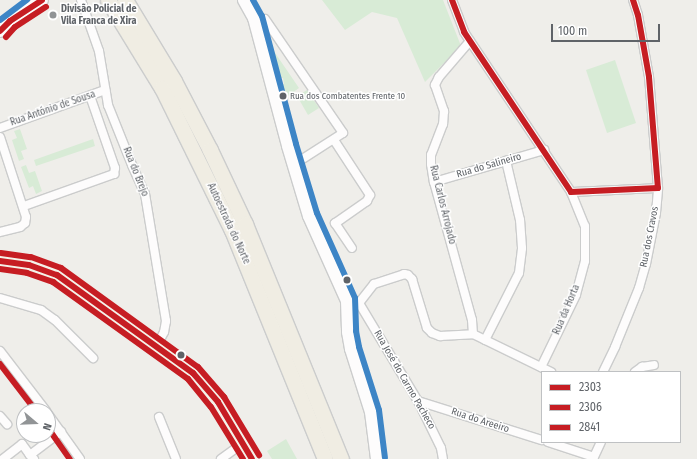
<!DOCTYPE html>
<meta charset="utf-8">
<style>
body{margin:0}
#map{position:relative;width:697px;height:459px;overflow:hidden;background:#efeeea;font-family:"Fira Sans Condensed",sans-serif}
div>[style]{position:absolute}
.green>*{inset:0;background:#d8ebd6}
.roads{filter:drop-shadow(1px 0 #cbcccc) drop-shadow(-1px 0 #cbcccc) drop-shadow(0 1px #cbcccc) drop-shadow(0 -1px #cbcccc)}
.street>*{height:8px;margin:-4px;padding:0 4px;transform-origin:4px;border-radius:4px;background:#fdfcfc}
.secondary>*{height:12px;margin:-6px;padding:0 6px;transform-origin:6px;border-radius:6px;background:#fdfcfc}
.primary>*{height:13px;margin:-6.5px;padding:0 6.5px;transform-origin:6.5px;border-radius:6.5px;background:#f4f2e9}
.highway>*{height:15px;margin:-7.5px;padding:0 7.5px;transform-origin:7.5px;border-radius:7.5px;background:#f0ede3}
.bus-1>*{height:6px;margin:-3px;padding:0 3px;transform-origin:3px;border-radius:3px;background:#c61d23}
.bus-2>*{height:6px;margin:-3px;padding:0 3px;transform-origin:3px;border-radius:3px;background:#c61d23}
.bus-3>*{height:6px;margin:-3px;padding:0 3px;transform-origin:3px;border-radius:3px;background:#c61d23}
.bus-4>*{height:6px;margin:-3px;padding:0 3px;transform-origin:3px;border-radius:3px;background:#c61d23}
.bus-5>*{height:6px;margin:-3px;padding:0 3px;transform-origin:3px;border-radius:3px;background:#3d85c6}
.dots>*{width:11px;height:11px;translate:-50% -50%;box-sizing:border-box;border:2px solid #fff;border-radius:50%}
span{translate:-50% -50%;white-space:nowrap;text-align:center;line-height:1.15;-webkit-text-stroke:3px #fff;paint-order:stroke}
.bus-label{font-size:9px;color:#5f6368}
.left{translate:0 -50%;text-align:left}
.poi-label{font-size:10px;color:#5f6368;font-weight:700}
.street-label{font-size:10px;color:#5f6368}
.legend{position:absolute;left:541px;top:371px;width:140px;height:72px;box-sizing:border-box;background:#fff;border:1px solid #bfc1c3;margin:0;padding:5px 7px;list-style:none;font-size:12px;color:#5f6368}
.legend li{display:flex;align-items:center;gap:8px;height:20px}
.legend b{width:20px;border:1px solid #bfc1c3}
.north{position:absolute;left:16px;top:403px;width:40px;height:40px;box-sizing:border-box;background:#fff;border:1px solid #bfc1c3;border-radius:50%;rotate:109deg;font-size:11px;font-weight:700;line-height:16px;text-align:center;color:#5f6368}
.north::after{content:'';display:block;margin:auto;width:14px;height:18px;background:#919496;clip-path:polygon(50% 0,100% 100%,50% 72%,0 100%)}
.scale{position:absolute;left:551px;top:24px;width:109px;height:18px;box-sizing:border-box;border:2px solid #5f6368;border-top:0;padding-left:5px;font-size:12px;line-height:14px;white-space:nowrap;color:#5f6368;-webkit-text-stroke:3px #fff;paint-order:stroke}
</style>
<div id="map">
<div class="green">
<div style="clip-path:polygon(322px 0,443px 0,461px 46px,425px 82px,397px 18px,372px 12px,345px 30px)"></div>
<div style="clip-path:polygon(269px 44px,299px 88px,284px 99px,279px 86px,284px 84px,283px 78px,277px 78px,268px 49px)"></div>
<div style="clip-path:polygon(615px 60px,636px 123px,607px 133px,586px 70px)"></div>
<div style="clip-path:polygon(307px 90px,319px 108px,308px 115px,297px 96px)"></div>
<div style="clip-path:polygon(20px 129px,27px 149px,21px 151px,24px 159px,19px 161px,12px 140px,17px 138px,14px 131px)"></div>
<div style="clip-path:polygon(93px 139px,95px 146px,36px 166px,34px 160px)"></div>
<div style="clip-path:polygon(26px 165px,29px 173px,35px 171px,42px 191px,36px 194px,33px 186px,29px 188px,21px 167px)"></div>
<div style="clip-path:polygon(286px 439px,297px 459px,272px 459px,267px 451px)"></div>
</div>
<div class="roads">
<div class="street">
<div style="left:81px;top:0;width:54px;rotate:70.6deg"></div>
<div style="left:99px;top:51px;width:55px;rotate:80.5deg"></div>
<div style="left:108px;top:105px;width:65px;rotate:68.2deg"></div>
<div style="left:132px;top:165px;width:32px;rotate:66deg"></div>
<div style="left:145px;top:194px;width:129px;rotate:80.6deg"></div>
<div style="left:166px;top:321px;width:11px;rotate:100deg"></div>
<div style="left:164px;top:332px;width:16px;rotate:117deg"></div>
<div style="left:452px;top:0;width:34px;rotate:69deg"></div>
<div style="left:464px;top:32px;width:192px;rotate:56.2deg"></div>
<div style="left:571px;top:192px;width:37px;rotate:68deg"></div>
<div style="left:585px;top:226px;width:35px;rotate:90deg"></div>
<div style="left:585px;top:261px;width:35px;rotate:105deg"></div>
<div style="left:576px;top:295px;width:80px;rotate:115.9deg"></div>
<div style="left:265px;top:19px;width:138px;rotate:55.6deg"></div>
<div style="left:343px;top:133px;width:59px;rotate:147.4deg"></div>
<div style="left:470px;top:41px;width:48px;rotate:130.7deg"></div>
<div style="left:439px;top:77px;width:9px;rotate:117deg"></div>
<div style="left:435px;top:85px;width:28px;rotate:71deg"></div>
<div style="left:444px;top:111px;width:13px;rotate:94deg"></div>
<div style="left:443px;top:124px;width:33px;rotate:111deg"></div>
<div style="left:431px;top:155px;width:9px;rotate:90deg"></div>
<div style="left:431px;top:164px;width:18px;rotate:81deg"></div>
<div style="left:434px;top:182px;width:143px;rotate:74.6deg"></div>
<div style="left:472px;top:320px;width:14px;rotate:86deg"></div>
<div style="left:0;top:128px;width:112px;rotate:-19.9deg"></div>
<div style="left:0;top:137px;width:84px;rotate:72deg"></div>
<div style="left:26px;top:217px;width:6px;rotate:99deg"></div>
<div style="left:25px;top:223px;width:6px;rotate:141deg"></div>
<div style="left:20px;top:227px;width:21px;rotate:166deg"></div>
<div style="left:334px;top:140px;width:66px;rotate:56.8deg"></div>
<div style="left:370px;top:195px;width:7px;rotate:117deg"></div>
<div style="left:367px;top:201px;width:39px;rotate:145deg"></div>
<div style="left:335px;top:223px;width:30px;rotate:56deg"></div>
<div style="left:434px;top:182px;width:115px;rotate:-16.2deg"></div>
<div style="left:571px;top:192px;width:87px;rotate:-2.6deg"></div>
<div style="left:24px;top:206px;width:96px;rotate:-19.6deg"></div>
<div style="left:114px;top:174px;width:6px;rotate:-81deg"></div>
<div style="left:115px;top:168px;width:76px;rotate:-109.1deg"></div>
<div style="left:0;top:298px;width:43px;rotate:16.3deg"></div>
<div style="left:41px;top:310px;width:17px;rotate:36deg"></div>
<div style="left:55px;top:320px;width:54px;rotate:45deg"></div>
<div style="left:359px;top:303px;width:114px;rotate:59deg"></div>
<div style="left:418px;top:401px;width:52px;rotate:63.9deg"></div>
<div style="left:441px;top:448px;width:11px;rotate:80deg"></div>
<div style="left:348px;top:308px;width:12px;rotate:-24deg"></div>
<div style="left:359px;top:303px;width:24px;rotate:-52deg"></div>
<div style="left:374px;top:284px;width:32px;rotate:-18deg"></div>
<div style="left:404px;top:274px;width:4px;rotate:14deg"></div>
<div style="left:408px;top:275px;width:6px;rotate:45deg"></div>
<div style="left:412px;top:279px;width:51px;rotate:73deg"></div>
<div style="left:427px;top:328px;width:7px;rotate:45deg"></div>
<div style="left:432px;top:333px;width:9px;rotate:21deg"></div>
<div style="left:440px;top:336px;width:33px;rotate:-3deg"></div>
<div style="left:473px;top:334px;width:87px;rotate:26deg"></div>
<div style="left:485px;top:340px;width:75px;rotate:-63.1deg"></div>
<div style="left:519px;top:273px;width:25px;rotate:-83deg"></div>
<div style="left:522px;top:248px;width:28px;rotate:-94deg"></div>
<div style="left:520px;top:220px;width:61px;rotate:-103.3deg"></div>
<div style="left:0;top:351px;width:76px;rotate:52.5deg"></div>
<div style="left:603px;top:372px;width:28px;rotate:-64deg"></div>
<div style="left:615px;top:347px;width:64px;rotate:-67.9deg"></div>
<div style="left:639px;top:288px;width:25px;rotate:-74deg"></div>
<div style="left:646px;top:264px;width:52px;rotate:-78.9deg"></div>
<div style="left:656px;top:213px;width:25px;rotate:-85deg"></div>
<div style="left:658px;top:188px;width:111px;rotate:-94.6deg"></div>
<div style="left:649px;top:77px;width:63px;rotate:-100.1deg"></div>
<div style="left:638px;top:15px;width:16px;rotate:-108deg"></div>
<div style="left:635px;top:372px;width:9px;rotate:-36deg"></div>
<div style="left:642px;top:367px;width:12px;rotate:-9deg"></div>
<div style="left:418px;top:401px;width:130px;rotate:17.5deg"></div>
<div style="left:48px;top:414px;width:55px;rotate:54.6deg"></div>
<div style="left:0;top:416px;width:11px;rotate:49deg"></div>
<div style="left:159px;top:417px;width:45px;rotate:68deg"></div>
<div style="left:548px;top:442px;width:48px;rotate:18.1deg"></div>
<div style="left:3px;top:459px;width:24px;rotate:-38deg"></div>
<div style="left:22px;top:444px;width:14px;rotate:54deg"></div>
<div style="left:34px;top:459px;width:6px;rotate:-135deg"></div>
<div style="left:30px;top:455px;width:39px;rotate:-37deg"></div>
<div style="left:221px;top:459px;width:27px;rotate:-36deg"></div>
<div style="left:593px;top:459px;width:19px;rotate:-65deg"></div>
</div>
<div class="secondary">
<div style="left:244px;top:0;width:21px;rotate:61deg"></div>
<div style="left:254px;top:18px;width:132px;rotate:75.1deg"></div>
<div style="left:288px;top:146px;width:73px;rotate:73.3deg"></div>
<div style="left:309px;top:216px;width:93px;rotate:65.9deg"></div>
<div style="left:347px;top:301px;width:31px;rotate:88deg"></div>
<div style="left:348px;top:332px;width:17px;rotate:80deg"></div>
<div style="left:351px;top:349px;width:66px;rotate:72.4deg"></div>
<div style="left:371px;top:412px;width:47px;rotate:82.7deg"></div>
<div style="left:0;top:31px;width:14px;rotate:-45deg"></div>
<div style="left:10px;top:21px;width:38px;rotate:-33deg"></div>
</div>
<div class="primary">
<div style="left:0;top:261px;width:29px;rotate:8deg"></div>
<div style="left:29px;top:265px;width:30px;rotate:20deg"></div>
<div style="left:57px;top:275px;width:168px;rotate:35.8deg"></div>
<div style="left:193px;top:373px;width:38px;rotate:49deg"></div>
<div style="left:218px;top:402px;width:66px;rotate:59.2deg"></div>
</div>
<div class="highway">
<div style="left:108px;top:0;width:103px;rotate:58.5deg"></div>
<div style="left:162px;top:88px;width:158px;rotate:63.8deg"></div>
<div style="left:232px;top:230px;width:247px;rotate:67.9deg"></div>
<div style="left:125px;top:0;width:95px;rotate:58.8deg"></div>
<div style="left:174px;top:81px;width:78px;rotate:62.4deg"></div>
<div style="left:210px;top:150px;width:82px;rotate:64.7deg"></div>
<div style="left:245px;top:224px;width:254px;rotate:67.8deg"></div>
</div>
</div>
<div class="bus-1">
<div style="left:452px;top:0;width:34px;rotate:69deg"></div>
<div style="left:464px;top:32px;width:192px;rotate:56.2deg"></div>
<div style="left:633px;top:0;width:16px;rotate:72deg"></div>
<div style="left:638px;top:15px;width:63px;rotate:79.9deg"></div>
<div style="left:649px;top:77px;width:111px;rotate:85.4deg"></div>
<div style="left:0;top:31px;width:14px;rotate:-45deg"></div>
<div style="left:10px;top:21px;width:38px;rotate:-33deg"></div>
<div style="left:571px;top:192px;width:87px;rotate:-2.6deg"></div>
</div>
<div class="bus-2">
<div style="left:0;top:261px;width:29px;rotate:8deg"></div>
<div style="left:29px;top:265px;width:30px;rotate:20deg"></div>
<div style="left:57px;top:275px;width:168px;rotate:35.8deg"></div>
<div style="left:193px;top:373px;width:38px;rotate:49deg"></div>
<div style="left:218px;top:402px;width:66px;rotate:59.2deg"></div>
</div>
<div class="bus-3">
<div style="left:6px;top:37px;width:13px;rotate:-48deg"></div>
<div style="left:15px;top:27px;width:37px;rotate:-33deg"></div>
<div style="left:0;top:269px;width:27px;rotate:8deg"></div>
<div style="left:27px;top:273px;width:28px;rotate:19deg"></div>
<div style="left:53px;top:282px;width:166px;rotate:35.7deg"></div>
<div style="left:188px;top:379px;width:36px;rotate:51deg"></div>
<div style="left:211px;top:407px;width:61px;rotate:58.4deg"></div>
<div style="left:0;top:364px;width:59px;rotate:52.5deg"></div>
<div style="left:48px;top:428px;width:38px;rotate:55deg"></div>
</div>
<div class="bus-4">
<div style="left:1px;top:253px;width:30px;rotate:8deg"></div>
<div style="left:31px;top:257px;width:32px;rotate:20deg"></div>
<div style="left:61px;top:268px;width:169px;rotate:35.9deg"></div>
<div style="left:198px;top:367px;width:40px;rotate:49deg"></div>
<div style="left:224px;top:397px;width:68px;rotate:58.9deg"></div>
</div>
<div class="bus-5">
<div style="left:253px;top:0;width:18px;rotate:61deg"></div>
<div style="left:262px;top:16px;width:132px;rotate:75.1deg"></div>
<div style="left:296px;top:144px;width:72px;rotate:73.1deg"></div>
<div style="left:317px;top:213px;width:93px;rotate:65.9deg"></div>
<div style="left:355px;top:298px;width:33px;rotate:88deg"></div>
<div style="left:356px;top:331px;width:16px;rotate:79deg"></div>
<div style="left:359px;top:347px;width:66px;rotate:72.4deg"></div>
<div style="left:379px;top:410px;width:48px;rotate:82.9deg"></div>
<div style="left:0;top:20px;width:34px;rotate:-37deg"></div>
</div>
<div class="dots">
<div style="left:53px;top:15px;background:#919496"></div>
<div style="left:283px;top:96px;background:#5f6368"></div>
<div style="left:347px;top:280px;background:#5f6368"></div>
<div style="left:181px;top:355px;background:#5f6368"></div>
</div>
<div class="bus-label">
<span class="left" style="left:290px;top:96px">Rua dos Combatentes Frente 10</span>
</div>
<div class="poi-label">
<span class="left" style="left:61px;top:15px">Divisão Policial de<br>Vila Franca de Xira</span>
</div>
<div class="street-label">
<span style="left:53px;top:109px;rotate:-19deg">Rua António de Sousa</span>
<span style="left:489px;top:166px;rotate:-16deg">Rua do Salineiro</span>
<span style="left:135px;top:172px;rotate:68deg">Rua do Brejo</span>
<span style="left:442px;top:205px;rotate:76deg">Rua Carlos Arrojado</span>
<span style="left:228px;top:224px;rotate:65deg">Autoestrada do Norte</span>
<span style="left:650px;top:237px;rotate:-79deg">Rua dos Cravos</span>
<span style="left:567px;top:310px;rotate:-67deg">Rua da Horta</span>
<span style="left:404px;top:380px;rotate:60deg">Rua José do Carmo Pacheco</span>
<span style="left:480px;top:421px;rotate:18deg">Rua do Areeiro</span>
</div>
<ul class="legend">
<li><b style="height:5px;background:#c61d23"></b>2303</li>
<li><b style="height:5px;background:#c61d23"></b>2306</li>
<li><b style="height:5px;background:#c61d23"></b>2841</li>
</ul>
<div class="north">N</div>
<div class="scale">100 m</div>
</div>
